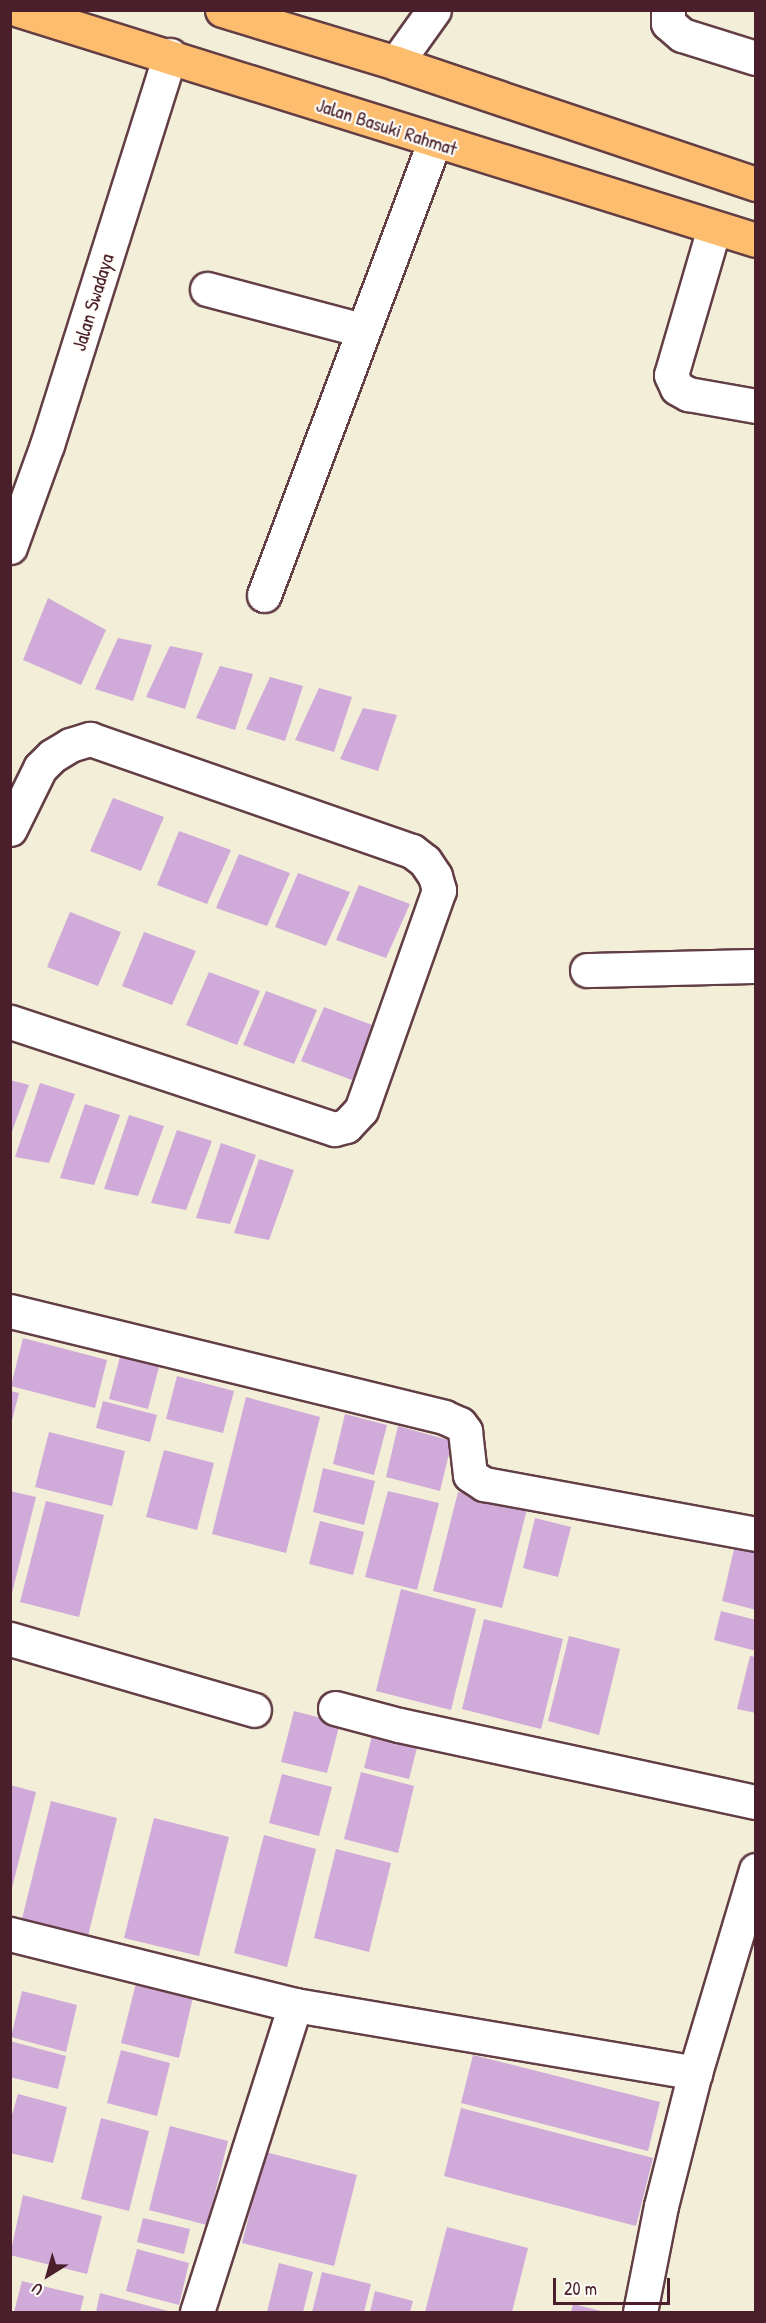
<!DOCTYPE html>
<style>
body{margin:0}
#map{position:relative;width:766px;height:2323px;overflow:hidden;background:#f2eed8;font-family:"Patrick Hand",sans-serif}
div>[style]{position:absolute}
.building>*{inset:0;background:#d0aad9}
.roads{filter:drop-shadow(2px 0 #633e45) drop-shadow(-2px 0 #633e45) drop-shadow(0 2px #633e45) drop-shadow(0 -2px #633e45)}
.minor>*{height:33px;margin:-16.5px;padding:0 16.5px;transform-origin:16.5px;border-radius:16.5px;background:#fff}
.highway>*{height:33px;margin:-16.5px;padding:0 16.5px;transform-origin:16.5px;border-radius:16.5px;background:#fcbd6f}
span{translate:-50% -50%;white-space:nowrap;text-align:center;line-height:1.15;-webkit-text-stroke:4.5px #fdfcf7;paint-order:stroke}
.street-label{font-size:20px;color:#4a1f2b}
.frame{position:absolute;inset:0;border:12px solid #4a1f2b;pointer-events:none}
.north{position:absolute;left:18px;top:2245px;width:60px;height:60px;-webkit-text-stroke:4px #fdfcf7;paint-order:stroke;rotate:217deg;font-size:16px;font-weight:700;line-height:24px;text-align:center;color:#4a1f2b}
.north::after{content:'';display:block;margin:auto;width:21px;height:27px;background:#4a1f2b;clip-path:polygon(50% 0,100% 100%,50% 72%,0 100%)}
.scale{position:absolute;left:553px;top:2278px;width:117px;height:27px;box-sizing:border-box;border:3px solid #4a1f2b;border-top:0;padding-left:8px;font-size:18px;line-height:21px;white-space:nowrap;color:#4a1f2b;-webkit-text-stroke:4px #fdfcf7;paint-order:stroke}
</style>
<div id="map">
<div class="building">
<div style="clip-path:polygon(48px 598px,106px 630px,81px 685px,23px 660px)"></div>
<div style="clip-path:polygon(118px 638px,152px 645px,133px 701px,95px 689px)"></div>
<div style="clip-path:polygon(170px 646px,203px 653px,185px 709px,146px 697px)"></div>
<div style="clip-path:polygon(220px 666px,253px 674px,235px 730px,196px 718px)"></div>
<div style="clip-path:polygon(270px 677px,303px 686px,285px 741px,246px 729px)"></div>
<div style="clip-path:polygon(319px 688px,352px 697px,334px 752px,295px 740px)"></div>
<div style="clip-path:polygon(363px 708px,397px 715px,378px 771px,340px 759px)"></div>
<div style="clip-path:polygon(113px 798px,164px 817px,141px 871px,90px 851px)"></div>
<div style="clip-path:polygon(179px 831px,231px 850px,207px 904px,157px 885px)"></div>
<div style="clip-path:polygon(239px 854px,290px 873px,267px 926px,216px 908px)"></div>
<div style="clip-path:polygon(298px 873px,350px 892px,326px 946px,275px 927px)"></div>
<div style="clip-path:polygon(359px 885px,410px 904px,386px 958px,336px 940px)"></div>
<div style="clip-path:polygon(70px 912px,121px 932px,98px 986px,47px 967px)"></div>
<div style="clip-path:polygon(144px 932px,196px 951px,172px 1005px,122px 986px)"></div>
<div style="clip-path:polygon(209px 972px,260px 991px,237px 1045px,186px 1025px)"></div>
<div style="clip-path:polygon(266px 991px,317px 1010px,294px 1064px,243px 1045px)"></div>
<div style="clip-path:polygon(324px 1007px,375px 1026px,352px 1080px,301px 1061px)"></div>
<div style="clip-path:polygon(10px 1080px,29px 1085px,11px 1134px,10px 1134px)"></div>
<div style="clip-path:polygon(40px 1083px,75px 1094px,49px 1163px,15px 1157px)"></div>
<div style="clip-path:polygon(85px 1104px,120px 1115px,94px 1185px,60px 1178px)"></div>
<div style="clip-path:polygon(129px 1115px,164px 1126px,138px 1196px,104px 1189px)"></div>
<div style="clip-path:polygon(177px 1130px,212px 1141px,186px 1210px,151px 1203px)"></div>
<div style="clip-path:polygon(221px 1143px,256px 1155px,230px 1224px,196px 1218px)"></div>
<div style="clip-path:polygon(259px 1159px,294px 1170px,269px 1240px,234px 1233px)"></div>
<div style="clip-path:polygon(23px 1338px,107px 1360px,95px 1408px,11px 1386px)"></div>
<div style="clip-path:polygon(121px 1353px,160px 1363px,148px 1409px,109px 1399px)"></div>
<div style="clip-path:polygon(177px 1376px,234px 1391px,223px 1433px,166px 1419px)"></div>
<div style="clip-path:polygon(10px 1391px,19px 1393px,11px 1424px,10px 1424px)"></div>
<div style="clip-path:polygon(246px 1397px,320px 1417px,286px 1553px,212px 1534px)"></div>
<div style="clip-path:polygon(103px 1401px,157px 1415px,150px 1442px,96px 1428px)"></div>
<div style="clip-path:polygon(345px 1414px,387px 1425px,374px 1475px,333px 1464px)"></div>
<div style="clip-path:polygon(398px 1426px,452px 1441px,440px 1491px,386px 1477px)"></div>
<div style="clip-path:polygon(49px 1432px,125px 1451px,112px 1506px,35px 1487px)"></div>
<div style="clip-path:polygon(164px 1450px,214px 1463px,197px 1530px,146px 1517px)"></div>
<div style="clip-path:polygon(323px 1468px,375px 1481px,364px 1525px,313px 1512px)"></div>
<div style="clip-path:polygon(10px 1491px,36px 1497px,11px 1597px,10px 1597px)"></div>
<div style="clip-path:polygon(388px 1491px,439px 1503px,417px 1590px,365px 1577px)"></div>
<div style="clip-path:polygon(458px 1492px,527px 1509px,502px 1608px,433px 1591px)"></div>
<div style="clip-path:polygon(46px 1501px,104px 1515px,79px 1617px,20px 1602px)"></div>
<div style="clip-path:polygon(535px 1518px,571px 1527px,558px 1577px,523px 1568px)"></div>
<div style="clip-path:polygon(320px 1521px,364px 1532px,353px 1575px,309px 1564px)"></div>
<div style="clip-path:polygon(738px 1532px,756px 1537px,756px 1610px,722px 1601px)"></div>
<div style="clip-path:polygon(401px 1589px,476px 1609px,451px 1710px,376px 1691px)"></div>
<div style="clip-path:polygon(721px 1611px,756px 1620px,756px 1651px,714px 1640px)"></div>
<div style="clip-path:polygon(484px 1619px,563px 1639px,541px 1729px,462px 1709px)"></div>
<div style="clip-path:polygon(569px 1636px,620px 1649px,599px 1735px,548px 1721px)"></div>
<div style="clip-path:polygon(750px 1656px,756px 1657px,756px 1713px,737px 1709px)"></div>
<div style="clip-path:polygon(294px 1711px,340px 1723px,327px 1773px,281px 1762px)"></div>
<div style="clip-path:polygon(375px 1724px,420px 1736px,409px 1779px,364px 1768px)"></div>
<div style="clip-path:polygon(361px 1772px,414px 1786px,398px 1853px,344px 1839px)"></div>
<div style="clip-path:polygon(282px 1774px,332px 1787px,319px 1836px,269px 1823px)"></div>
<div style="clip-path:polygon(10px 1785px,36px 1792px,11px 1892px,10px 1892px)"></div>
<div style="clip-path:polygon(51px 1801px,117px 1818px,87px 1940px,21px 1923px)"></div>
<div style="clip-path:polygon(154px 1818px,229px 1837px,199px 1956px,124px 1938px)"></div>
<div style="clip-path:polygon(264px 1835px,316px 1849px,287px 1967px,234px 1953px)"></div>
<div style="clip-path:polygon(336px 1849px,391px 1863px,369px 1952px,314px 1938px)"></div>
<div style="clip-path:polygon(136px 1983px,193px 1997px,179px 2058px,121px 2043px)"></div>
<div style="clip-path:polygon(22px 1991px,77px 2005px,66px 2052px,11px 2037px)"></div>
<div style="clip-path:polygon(10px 2041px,66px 2056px,58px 2089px,10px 2077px)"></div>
<div style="clip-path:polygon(121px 2050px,170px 2063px,157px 2116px,107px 2103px)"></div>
<div style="clip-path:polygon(473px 2055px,660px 2102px,648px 2151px,461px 2103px)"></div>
<div style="clip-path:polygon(18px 2094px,67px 2107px,53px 2163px,10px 2153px,10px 2122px)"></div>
<div style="clip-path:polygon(461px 2108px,653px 2158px,636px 2226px,444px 2176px)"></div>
<div style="clip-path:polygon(101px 2118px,149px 2131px,129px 2211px,81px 2199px)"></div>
<div style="clip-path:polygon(170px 2126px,228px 2141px,207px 2225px,149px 2210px)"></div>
<div style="clip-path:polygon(265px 2152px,357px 2175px,334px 2266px,242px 2243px)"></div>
<div style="clip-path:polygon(23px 2195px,102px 2216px,87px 2274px,10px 2255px)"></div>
<div style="clip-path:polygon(143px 2218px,190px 2229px,184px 2254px,137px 2242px)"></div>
<div style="clip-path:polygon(447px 2227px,528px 2248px,512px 2312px,425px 2312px)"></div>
<div style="clip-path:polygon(137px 2249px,189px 2263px,179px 2305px,126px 2291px)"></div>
<div style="clip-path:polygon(279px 2263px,313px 2272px,303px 2312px,267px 2312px)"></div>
<div style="clip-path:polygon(322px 2272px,371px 2284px,364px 2312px,312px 2312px)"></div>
<div style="clip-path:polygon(22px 2281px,84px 2296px,80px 2312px,14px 2312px)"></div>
<div style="clip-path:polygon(375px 2291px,413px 2301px,410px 2312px,370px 2312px)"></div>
<div style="clip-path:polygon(100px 2293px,172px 2312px,96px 2312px)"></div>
<div style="clip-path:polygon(573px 2304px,605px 2312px,571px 2312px)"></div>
</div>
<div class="roads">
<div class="minor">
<div style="left:668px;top:10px;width:13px;rotate:90deg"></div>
<div style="left:668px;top:23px;width:18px;rotate:41deg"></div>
<div style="left:682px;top:35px;width:77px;rotate:17.3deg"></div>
<div style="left:396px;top:63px;width:65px;rotate:-54.4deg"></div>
<div style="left:714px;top:228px;width:153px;rotate:106.3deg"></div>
<div style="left:671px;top:375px;width:14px;rotate:65deg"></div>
<div style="left:677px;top:388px;width:13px;rotate:29deg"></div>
<div style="left:688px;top:394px;width:69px;rotate:10deg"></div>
<div style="left:207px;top:289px;width:160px;rotate:14.8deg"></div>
<div style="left:10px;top:547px;width:109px;rotate:-70.1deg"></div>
<div style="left:47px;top:445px;width:409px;rotate:-72.5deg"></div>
<div style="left:264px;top:595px;width:485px;rotate:-69.4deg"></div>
<div style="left:10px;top:829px;width:68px;rotate:-63.8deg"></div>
<div style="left:40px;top:768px;width:17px;rotate:-45deg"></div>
<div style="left:52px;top:756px;width:21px;rotate:-31deg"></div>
<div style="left:70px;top:745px;width:21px;rotate:-17deg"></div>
<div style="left:90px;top:739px;width:341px;rotate:19.2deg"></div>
<div style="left:412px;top:851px;width:16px;rotate:38deg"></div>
<div style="left:425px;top:861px;width:18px;rotate:56deg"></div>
<div style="left:435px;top:876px;width:15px;rotate:74deg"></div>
<div style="left:439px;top:890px;width:233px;rotate:109.5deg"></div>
<div style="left:361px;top:1110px;width:22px;rotate:133deg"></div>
<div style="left:346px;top:1126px;width:12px;rotate:166deg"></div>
<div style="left:334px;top:1129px;width:341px;rotate:-161.7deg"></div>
<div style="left:587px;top:970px;width:169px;rotate:-1.4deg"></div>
<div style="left:10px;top:1311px;width:447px;rotate:13.7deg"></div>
<div style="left:444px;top:1417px;width:17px;rotate:24deg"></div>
<div style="left:460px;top:1424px;width:9px;rotate:54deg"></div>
<div style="left:465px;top:1431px;width:44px;rotate:83.5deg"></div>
<div style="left:470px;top:1475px;width:17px;rotate:33deg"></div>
<div style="left:484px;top:1484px;width:277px;rotate:10.4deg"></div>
<div style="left:10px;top:1639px;width:254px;rotate:16.2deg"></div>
<div style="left:335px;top:1708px;width:66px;rotate:14.9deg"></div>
<div style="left:399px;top:1725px;width:365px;rotate:12.2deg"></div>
<div style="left:10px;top:1934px;width:294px;rotate:14deg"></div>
<div style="left:295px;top:2005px;width:406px;rotate:9.6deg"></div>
<div style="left:197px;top:2312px;width:322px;rotate:-72.3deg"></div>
<div style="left:640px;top:2312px;width:108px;rotate:-78.8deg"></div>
<div style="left:661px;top:2206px;width:137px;rotate:-75.7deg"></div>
<div style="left:695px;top:2073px;width:212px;rotate:-73.3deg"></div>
</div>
<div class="highway">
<div style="left:19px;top:10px;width:772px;rotate:17.33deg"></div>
<div style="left:222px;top:10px;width:182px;rotate:16.9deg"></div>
<div style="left:396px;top:63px;width:380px;rotate:18.6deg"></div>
</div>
</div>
<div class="street-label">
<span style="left:387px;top:126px;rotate:18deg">Jalan Basuki Rahmat</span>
<span style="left:92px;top:302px;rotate:-73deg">Jalan Swadaya</span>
</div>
<div class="frame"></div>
<div class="north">U</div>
<div class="scale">20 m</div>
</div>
